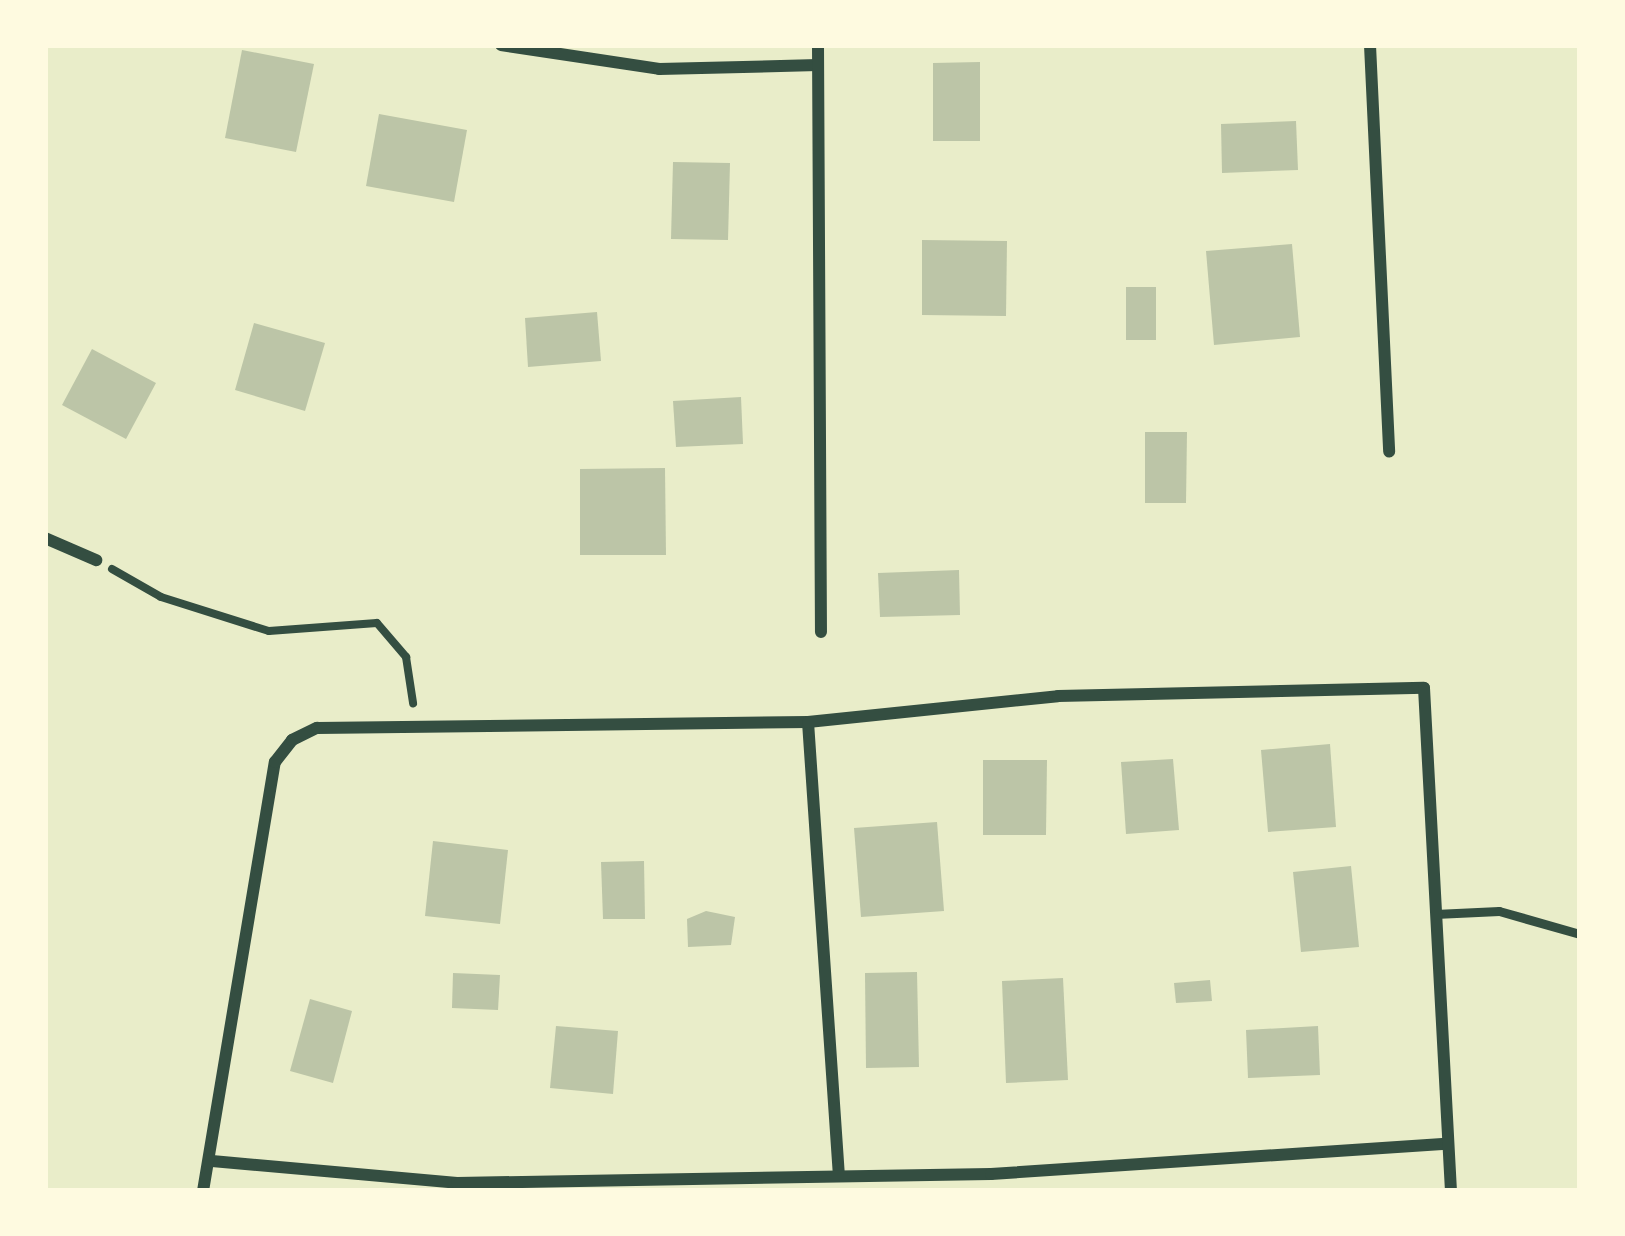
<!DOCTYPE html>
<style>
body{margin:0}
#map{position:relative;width:1625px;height:1236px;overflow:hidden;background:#e9edc9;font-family:"Noto Sans",sans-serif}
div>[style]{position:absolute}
.building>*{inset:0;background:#bcc5a7}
.path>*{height:8px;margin:-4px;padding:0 4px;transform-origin:4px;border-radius:4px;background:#344e41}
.service>*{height:9px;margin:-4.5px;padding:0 4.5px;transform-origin:4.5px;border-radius:4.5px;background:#344e41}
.minor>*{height:12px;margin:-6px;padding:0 6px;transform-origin:6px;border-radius:6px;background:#344e41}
span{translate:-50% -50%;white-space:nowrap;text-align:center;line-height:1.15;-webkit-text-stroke:12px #fefae0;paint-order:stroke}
.frame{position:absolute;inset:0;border:48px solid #fefae0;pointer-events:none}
</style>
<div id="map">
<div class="building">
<div style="clip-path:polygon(242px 50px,314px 64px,296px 152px,225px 138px)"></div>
<div style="clip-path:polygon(980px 62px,980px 141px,933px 141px,933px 63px)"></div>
<div style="clip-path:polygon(379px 114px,467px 130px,454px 202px,366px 186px)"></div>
<div style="clip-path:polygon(1296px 121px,1298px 170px,1222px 173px,1221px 124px)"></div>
<div style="clip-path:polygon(673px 162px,730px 163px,728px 240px,671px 239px)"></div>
<div style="clip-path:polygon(922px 240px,1007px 241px,1006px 316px,922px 315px)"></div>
<div style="clip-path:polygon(1292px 244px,1300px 337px,1214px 345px,1206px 251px)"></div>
<div style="clip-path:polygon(1126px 287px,1156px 287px,1156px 340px,1126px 340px)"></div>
<div style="clip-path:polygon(597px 312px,601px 361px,528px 367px,525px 318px)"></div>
<div style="clip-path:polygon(254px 323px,325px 343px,305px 411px,235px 390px)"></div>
<div style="clip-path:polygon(92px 349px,156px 383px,126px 439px,62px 405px)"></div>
<div style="clip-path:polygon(741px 397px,743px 444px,676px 447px,673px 401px)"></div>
<div style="clip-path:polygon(1145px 432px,1187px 432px,1186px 503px,1145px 503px)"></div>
<div style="clip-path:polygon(665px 468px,666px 555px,580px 555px,580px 469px)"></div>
<div style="clip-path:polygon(959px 570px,960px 615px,880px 617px,878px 573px)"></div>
<div style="clip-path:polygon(1330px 744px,1336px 827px,1268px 832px,1261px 750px)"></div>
<div style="clip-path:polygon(1173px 759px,1179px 830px,1126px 834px,1121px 762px)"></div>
<div style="clip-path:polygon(983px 760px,1047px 760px,1046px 835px,983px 835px)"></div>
<div style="clip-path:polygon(937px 822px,944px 911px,861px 917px,854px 828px)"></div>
<div style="clip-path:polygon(433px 841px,508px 850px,500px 924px,425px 916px)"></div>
<div style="clip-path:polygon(644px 861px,645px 919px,603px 919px,601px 862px)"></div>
<div style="clip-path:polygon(1351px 866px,1359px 947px,1301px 952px,1293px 872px)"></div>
<div style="clip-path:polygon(706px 911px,735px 917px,731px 945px,688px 947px,687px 919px)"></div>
<div style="clip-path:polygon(917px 972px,919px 1067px,866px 1068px,865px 973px)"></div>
<div style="clip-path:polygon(453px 973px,500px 975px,498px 1010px,452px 1008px)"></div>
<div style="clip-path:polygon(1063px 978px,1068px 1080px,1006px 1083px,1002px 981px)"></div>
<div style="clip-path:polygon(1210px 980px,1212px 1001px,1176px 1003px,1174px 983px)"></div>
<div style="clip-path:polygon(310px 999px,352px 1011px,333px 1083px,290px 1071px)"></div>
<div style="clip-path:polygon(556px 1026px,618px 1031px,613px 1094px,550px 1088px)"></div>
<div style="clip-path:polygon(1318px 1026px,1320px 1075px,1248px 1078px,1246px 1030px)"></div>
</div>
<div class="path">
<div style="left:112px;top:569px;width:56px;rotate:29.7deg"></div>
<div style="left:161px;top:597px;width:113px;rotate:17.5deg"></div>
<div style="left:269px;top:631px;width:108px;rotate:-4.2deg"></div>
<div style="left:377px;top:623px;width:45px;rotate:49.5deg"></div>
<div style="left:406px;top:657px;width:47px;rotate:81.3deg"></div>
</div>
<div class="service">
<div style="left:1435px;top:914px;width:64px;rotate:-2.7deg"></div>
<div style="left:1499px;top:911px;width:84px;rotate:15.9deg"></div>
</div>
<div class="minor">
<div style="left:501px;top:45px;width:160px;rotate:8.6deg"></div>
<div style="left:659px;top:69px;width:159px;rotate:-1.4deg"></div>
<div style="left:818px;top:45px;width:587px;rotate:89.71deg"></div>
<div style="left:1370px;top:45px;width:407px;rotate:87.3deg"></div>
<div style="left:45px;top:538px;width:56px;rotate:23.3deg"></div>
<div style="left:808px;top:722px;width:451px;rotate:86.1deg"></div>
<div style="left:212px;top:1161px;width:246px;rotate:5.1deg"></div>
<div style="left:457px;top:1183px;width:534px;rotate:-0.97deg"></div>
<div style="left:991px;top:1174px;width:456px;rotate:-3.8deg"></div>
<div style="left:203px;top:1191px;width:435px;rotate:-80.5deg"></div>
<div style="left:275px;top:762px;width:28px;rotate:-52deg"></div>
<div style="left:292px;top:740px;width:28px;rotate:-26deg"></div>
<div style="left:317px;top:728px;width:491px;rotate:-0.7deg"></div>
<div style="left:808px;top:722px;width:251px;rotate:-5.9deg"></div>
<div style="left:1058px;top:696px;width:366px;rotate:-1.3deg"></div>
<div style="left:1424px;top:688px;width:504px;rotate:86.93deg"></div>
</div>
<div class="frame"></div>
</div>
